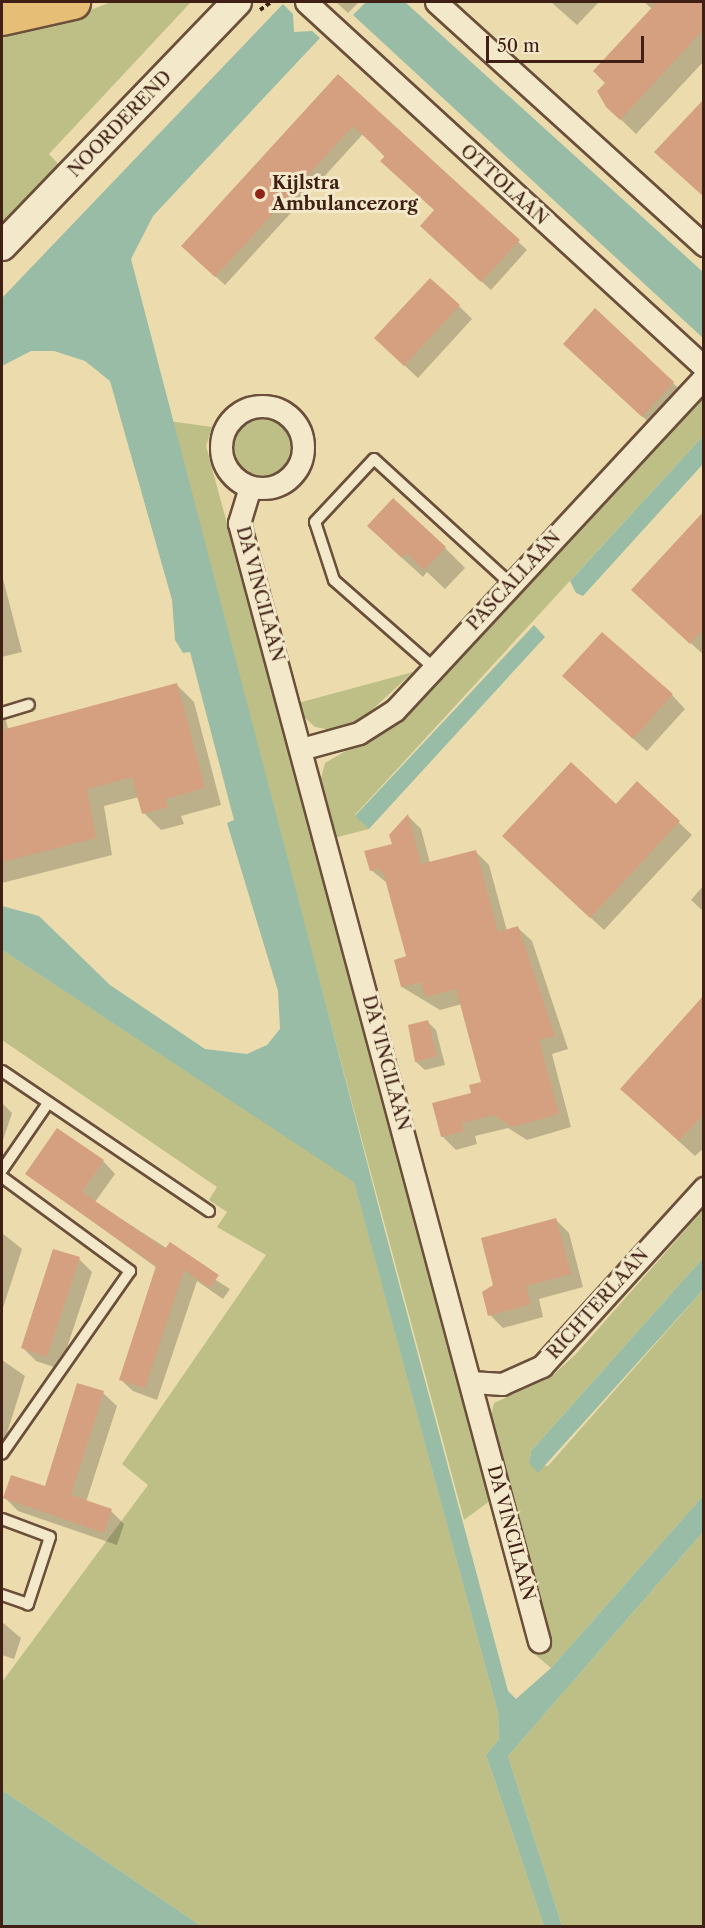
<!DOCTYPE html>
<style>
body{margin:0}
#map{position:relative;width:705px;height:1928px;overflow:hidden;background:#ecdcad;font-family:"Libre Caslon Text",serif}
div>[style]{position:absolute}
.green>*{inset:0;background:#bdbf86}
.round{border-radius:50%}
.water>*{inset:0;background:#99bca6}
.shadow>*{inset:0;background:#0003}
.building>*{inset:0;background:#d5a080}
.path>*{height:4px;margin-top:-2px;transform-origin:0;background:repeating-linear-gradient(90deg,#402015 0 4.5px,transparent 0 7.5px)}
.roads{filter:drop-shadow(2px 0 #6b4f3b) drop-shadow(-2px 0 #6b4f3b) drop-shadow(0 2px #6b4f3b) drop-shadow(0 -2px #6b4f3b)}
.lane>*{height:10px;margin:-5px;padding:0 5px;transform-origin:5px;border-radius:5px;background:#f3e8ca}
.street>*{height:21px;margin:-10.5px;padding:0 10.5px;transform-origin:10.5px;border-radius:10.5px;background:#f3e8ca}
.street>.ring{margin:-10.5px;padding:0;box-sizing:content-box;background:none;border:21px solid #f3e8ca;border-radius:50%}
.secondary>*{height:28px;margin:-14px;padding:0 14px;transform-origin:14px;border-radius:14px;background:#f3e8ca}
.highway>*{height:33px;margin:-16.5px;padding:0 16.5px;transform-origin:16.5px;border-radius:16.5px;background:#e6be76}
.dots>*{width:16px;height:16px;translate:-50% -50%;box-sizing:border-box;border:3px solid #f3e8ca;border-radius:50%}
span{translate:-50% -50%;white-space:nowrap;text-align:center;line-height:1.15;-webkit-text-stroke:6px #f3e8ca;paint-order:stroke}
.street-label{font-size:18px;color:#402015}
.poi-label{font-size:18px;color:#402015;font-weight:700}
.left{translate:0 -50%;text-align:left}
.frame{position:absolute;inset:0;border:3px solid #402015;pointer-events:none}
.scale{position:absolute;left:486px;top:36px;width:158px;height:27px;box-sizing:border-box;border:3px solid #402015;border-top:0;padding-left:8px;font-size:18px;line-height:21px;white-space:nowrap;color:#402015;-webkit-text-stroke:4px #f3e8ca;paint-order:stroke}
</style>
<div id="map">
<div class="green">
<div style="clip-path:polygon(111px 2px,191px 2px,49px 154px,60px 166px,2px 228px,2px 35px,55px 24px)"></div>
<div style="clip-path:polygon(703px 396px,703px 436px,355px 815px,369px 829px,334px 838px,319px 786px,325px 763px,394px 723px)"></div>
<div class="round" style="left:231px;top:416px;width:62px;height:62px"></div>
<div style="clip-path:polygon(169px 421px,212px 427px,206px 446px,491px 1500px,464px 1520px)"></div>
<div style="clip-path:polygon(413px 672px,360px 721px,331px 730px,315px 727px,303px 716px,298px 703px)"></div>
<div style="clip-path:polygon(2px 950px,354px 1181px,498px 1713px,499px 1739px,486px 1755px,544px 1926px,201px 1926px,2px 1790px,2px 1682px,148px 1485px,122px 1464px,266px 1255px,217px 1227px,227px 1212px,209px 1200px,217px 1187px,2px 1040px)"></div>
<div style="clip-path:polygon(703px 1210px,703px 1258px,531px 1451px,529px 1463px,548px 1466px,703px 1290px,703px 1496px,551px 1668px,532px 1652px,549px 1642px,490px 1419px,494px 1403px,551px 1377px,576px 1354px)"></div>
<div style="clip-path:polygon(703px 1532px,703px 1926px,562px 1926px,508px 1756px)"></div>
</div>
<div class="water">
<div style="clip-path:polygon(366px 2px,405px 2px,703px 272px,703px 338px,353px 15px)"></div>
<div style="clip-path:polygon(283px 4px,293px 14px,294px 32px,312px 31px,320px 38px,153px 216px,131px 259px,385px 1231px,508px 1691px,516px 1699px,551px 1668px,703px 1496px,703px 1532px,508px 1756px,562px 1926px,544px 1926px,486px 1755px,499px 1739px,498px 1713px,354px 1182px,2px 950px,2px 906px,39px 916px,110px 985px,205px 1049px,247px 1054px,267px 1045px,280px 1029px,278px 991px,227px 823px,234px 820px,190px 652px,183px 653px,175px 640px,172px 600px,110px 381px,85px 361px,54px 351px,31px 351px,2px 366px,2px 298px)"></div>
<div style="clip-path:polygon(703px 436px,703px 464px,583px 596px,576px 593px,570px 581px)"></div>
<div style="clip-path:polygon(534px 625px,545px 637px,369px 829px,355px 816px)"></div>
<div style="clip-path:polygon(703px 1258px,703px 1290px,538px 1473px,529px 1463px,531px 1451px)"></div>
<div style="clip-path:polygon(2px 1790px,201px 1926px,2px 1926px)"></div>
</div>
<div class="shadow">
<div style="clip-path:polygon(336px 2px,359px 2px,348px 13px)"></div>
<div style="clip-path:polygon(551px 2px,599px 2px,577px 25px)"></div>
<div style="clip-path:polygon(644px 2px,704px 2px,704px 61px,636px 134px,607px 106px,607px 83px,652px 9px)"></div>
<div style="clip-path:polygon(338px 76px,527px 250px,491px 290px,430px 234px,435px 210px,363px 134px,225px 285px,192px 255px)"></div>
<div style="clip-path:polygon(459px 306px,472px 319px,418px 378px,389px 351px)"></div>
<div style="clip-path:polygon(578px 357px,673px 383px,686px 396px,656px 429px)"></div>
<div style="clip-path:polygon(704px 512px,704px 655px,646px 603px)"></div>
<div style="clip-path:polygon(389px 546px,445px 548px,465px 568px,445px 589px,427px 572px,423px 577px)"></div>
<div style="clip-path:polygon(2px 575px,22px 652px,2px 657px)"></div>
<div style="clip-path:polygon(176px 684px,194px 702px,221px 805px,181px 816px,184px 824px,161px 830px,144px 813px,139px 797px,104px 806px,112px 855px,2px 883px,2px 703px,8px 729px)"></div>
<div style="clip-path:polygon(577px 689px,672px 695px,685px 709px,647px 751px)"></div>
<div style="clip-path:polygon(637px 783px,692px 835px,604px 930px,517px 850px,616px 806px)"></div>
<div style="clip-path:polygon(408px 816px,421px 829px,430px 863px,475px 851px,489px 865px,507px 931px,518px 928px,532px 941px,568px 1049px,552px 1054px,571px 1127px,527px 1140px,508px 1128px,475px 1136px,477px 1144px,456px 1150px,442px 1136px,483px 1083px,462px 1004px,440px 1010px,402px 987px,408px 957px,387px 883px,371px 870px,394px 845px)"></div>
<div style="clip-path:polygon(704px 885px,704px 912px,691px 900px)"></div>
<div style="clip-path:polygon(704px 997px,704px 1148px,695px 1156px,638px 1104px)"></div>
<div style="clip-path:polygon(427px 1021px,436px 1030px,445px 1065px,425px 1070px,416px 1062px)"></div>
<div style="clip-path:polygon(2px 1103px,12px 1113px,2px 1143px)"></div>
<div style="clip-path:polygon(103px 1161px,115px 1174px,95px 1202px,230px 1289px,223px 1299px,197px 1281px,157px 1400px,133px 1391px,120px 1379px,157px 1268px,27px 1174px)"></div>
<div style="clip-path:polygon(556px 1220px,569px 1233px,583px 1287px,539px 1299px,543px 1317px,503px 1328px,490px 1315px,495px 1285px)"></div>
<div style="clip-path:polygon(2px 1233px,22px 1249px,2px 1311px)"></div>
<div style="clip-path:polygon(79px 1259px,92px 1272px,60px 1369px,36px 1361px,22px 1347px)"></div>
<div style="clip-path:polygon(2px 1360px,25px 1376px,2px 1449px)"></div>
<div style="clip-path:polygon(103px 1393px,117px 1406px,86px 1502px,111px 1511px,124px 1524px,117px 1545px,18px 1511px,5px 1498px,46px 1488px)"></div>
<div style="clip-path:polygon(2px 1622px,21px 1638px,14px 1659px,2px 1655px)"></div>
</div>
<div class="building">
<div style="clip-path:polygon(657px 2px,704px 2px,704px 29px,620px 120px,606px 107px,597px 91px,605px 83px,593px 71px)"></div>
<div style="clip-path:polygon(338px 74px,520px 240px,481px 282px,420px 226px,434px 210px,380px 161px,385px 156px,353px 126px,215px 277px,181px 246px)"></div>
<div style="clip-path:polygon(704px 99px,704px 197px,654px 152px)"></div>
<div style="clip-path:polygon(430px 278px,460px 305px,404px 366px,374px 338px)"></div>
<div style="clip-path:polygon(595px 308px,674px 382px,642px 417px,563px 344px)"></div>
<div style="clip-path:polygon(393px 498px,446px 547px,424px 570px,406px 553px,402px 558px,367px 526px)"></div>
<div style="clip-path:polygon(704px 511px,704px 628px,690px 644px,631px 590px)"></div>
<div style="clip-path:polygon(602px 632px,673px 694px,633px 739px,562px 676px)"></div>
<div style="clip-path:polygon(177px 683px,205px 788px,165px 799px,168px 807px,142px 814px,132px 777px,87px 789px,96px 838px,2px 862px,2px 730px)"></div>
<div style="clip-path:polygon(571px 762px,616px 804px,637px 781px,680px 821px,590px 918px,502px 836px)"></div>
<div style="clip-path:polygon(408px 814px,421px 864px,476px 850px,498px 932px,518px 926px,555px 1036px,539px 1040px,559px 1114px,512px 1127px,493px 1115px,462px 1123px,464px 1131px,441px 1137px,432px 1103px,471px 1093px,469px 1085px,481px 1082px,456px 989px,425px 997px,421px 982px,401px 987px,394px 960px,406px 956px,391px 901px,384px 875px,378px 869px,370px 871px,364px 851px,392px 844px,389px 835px)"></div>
<div style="clip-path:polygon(704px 995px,704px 1114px,679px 1141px,620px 1089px)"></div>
<div style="clip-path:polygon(428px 1020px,437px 1056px,415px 1062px,408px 1025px)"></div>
<div style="clip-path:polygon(57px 1128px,104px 1160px,82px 1192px,165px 1249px,170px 1242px,219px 1275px,210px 1288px,184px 1270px,145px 1388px,119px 1380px,156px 1266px,25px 1174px)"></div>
<div style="clip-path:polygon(556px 1218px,571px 1274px,526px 1286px,531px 1304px,488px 1316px,482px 1292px,493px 1285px,481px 1238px)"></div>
<div style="clip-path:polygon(53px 1249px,80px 1257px,47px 1357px,21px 1348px)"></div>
<div style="clip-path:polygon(77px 1383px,104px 1391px,71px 1495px,112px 1509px,104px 1533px,3px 1498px,11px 1475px,45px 1486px)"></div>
</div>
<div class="path">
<div style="left:260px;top:10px;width:14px;rotate:-36deg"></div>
</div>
<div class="roads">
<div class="lane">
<div style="left:434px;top:668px;width:133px;rotate:-138.7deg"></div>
<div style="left:334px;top:580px;width:61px;rotate:-108.1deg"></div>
<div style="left:315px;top:522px;width:86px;rotate:-46.9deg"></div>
<div style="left:374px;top:459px;width:185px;rotate:42.4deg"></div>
<div style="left:2px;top:713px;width:28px;rotate:-17deg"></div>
<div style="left:2px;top:1071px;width:250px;rotate:34.1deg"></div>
<div style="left:2px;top:1170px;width:81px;rotate:-55.5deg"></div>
<div style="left:2px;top:1177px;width:159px;rotate:36.3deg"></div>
<div style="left:130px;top:1271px;width:223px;rotate:125deg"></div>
<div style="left:2px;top:1519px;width:51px;rotate:20.6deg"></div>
<div style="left:50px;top:1537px;width:71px;rotate:108.2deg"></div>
<div style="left:28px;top:1604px;width:28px;rotate:-161deg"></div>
</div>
<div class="street">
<div style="left:306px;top:2px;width:540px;rotate:42.52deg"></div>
<div style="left:436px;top:2px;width:362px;rotate:42.2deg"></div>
<div class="ring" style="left:221px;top:406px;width:61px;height:61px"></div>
<div style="left:250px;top:487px;width:38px;rotate:107deg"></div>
<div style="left:239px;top:523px;width:1158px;rotate:74.98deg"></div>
<div style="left:301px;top:749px;width:60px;rotate:-15.4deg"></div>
<div style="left:359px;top:733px;width:43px;rotate:-32.6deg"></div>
<div style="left:395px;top:710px;width:454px;rotate:-47.1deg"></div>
<div style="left:472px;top:1382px;width:30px;rotate:4deg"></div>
<div style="left:502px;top:1384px;width:44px;rotate:-24.2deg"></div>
<div style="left:542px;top:1366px;width:241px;rotate:-47.7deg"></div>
</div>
<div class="secondary">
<div style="left:2px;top:246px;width:339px;rotate:-46.1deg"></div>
</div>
<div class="highway">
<div style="left:2px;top:18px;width:73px;rotate:-12.7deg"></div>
</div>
</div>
<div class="dots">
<div style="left:260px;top:194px;background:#8f2418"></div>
</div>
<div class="street-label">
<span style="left:120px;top:124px;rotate:-46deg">NOORDEREND</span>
<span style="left:504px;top:185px;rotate:42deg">OTTOLAAN</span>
<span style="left:514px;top:581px;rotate:-47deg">PASCALLAAN</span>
<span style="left:260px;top:594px;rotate:75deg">DA VINCILAAN</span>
<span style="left:386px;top:1063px;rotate:75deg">DA VINCILAAN</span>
<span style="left:598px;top:1304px;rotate:-48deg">RICHTERLAAN</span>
<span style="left:511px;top:1533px;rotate:75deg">DA VINCILAAN</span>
</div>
<div class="poi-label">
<span class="left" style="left:272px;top:194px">Kijlstra<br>Ambulancezorg</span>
</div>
<div class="frame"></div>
<div class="scale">50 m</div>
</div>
